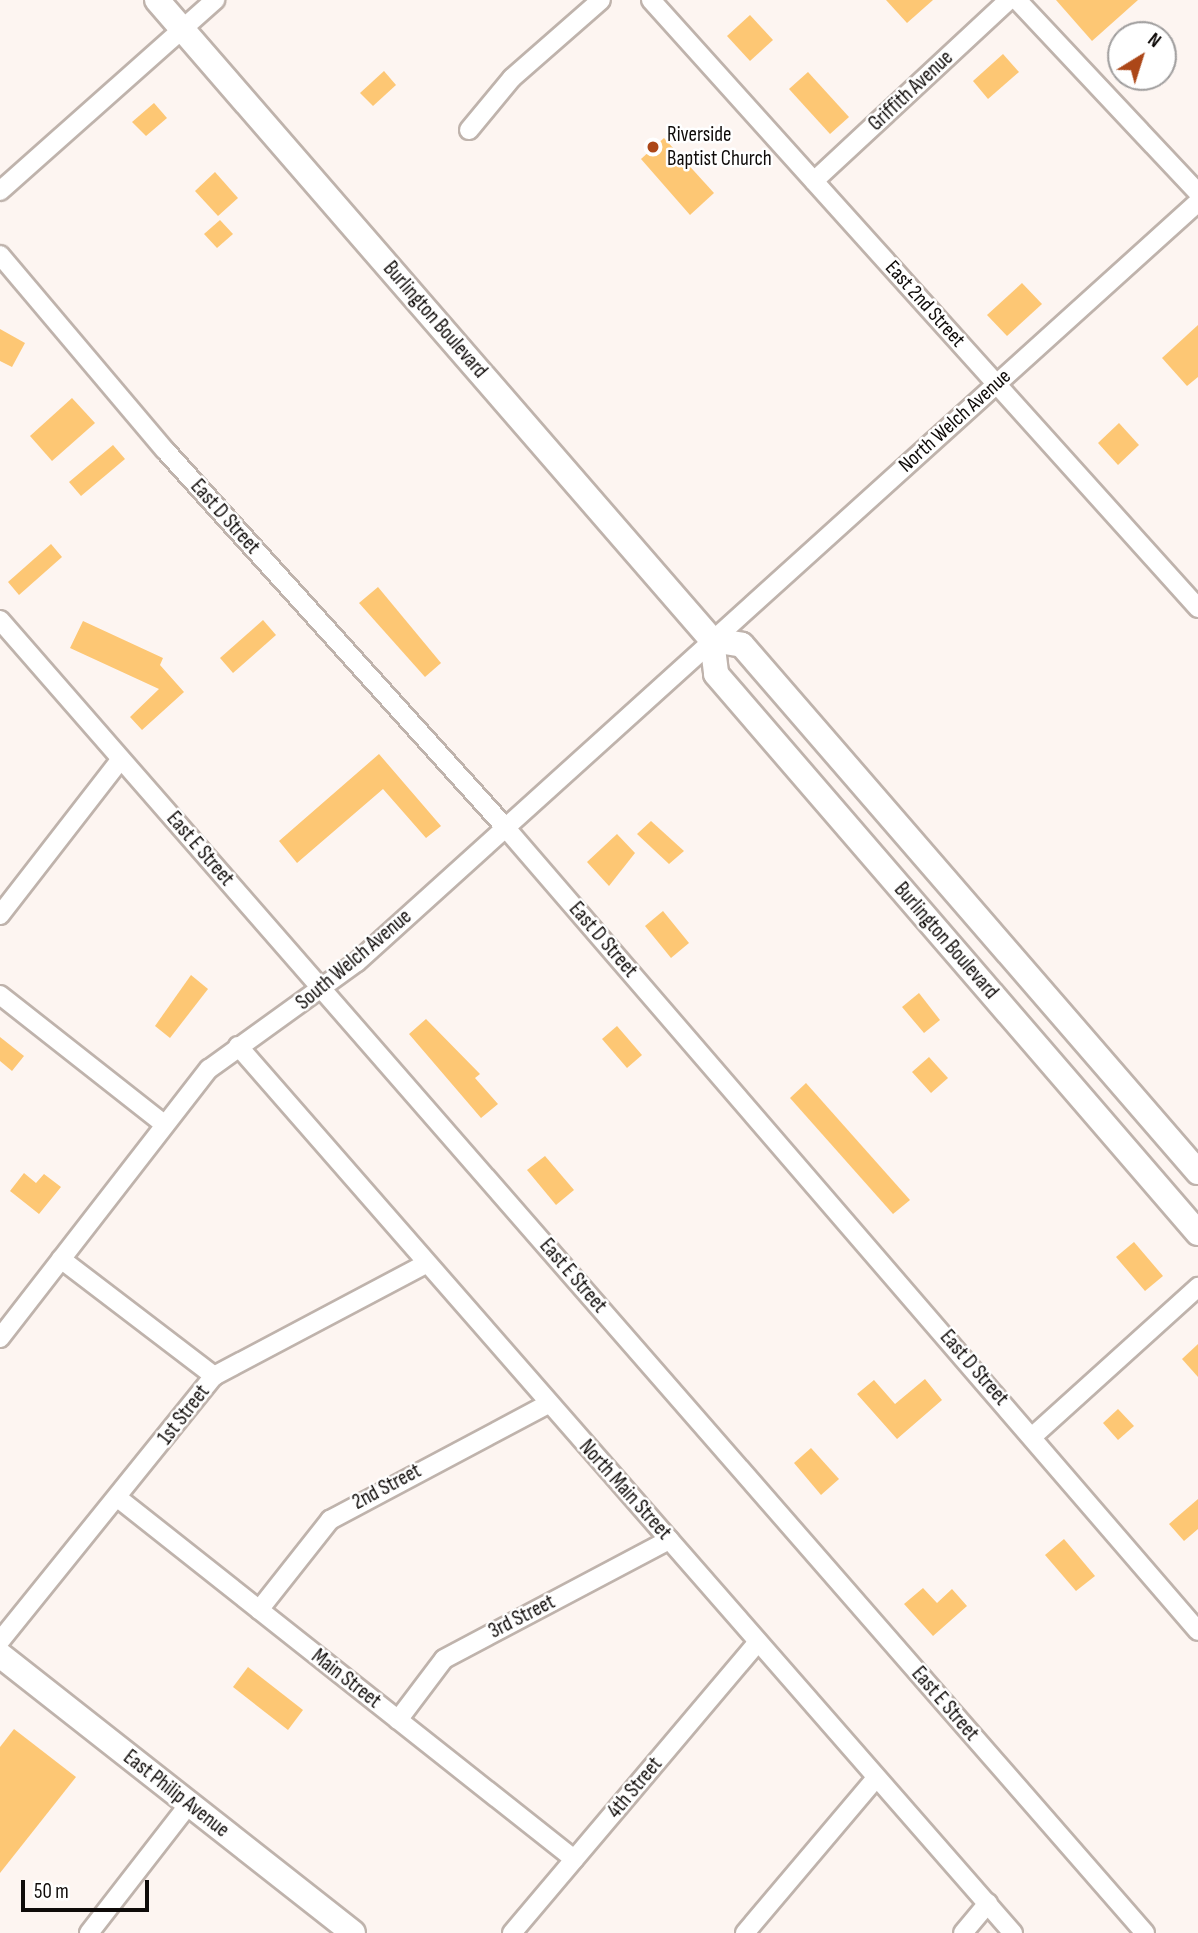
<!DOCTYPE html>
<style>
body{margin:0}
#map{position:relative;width:1198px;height:1933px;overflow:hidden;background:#fdf5f1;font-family:"Sofia Sans Condensed",sans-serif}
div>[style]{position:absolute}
.building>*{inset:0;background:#fdc774}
.roads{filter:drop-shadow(2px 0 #bfb3ac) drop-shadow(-2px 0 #bfb3ac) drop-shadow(0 2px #bfb3ac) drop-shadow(0 -2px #bfb3ac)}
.street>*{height:18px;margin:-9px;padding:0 9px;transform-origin:9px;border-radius:9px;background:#fff}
.secondary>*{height:24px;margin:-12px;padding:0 12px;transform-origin:12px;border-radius:12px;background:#fff}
.dots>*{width:19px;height:19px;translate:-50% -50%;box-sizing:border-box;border:4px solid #fff;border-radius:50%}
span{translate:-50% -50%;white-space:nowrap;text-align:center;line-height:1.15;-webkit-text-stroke:5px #fff;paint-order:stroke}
.street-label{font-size:21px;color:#0f0b09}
.poi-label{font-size:21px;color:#0f0b09}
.left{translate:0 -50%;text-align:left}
.north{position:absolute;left:1107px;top:21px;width:70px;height:70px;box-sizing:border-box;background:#fff;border:2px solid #9f9d9d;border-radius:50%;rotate:38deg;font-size:19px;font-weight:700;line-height:28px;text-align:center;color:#0f0b09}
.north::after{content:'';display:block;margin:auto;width:24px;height:32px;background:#ac4718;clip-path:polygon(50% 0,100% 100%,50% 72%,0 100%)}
.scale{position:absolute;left:21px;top:1880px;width:128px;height:32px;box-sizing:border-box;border:4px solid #0f0b09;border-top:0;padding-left:9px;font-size:21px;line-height:24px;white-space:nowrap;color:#0f0b09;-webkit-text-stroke:5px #fff;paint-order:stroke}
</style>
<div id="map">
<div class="building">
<div style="clip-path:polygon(886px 0,933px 0,907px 23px)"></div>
<div style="clip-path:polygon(1056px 0,1138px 0,1092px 41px)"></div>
<div style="clip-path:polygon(750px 15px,773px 40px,750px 61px,727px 36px)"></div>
<div style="clip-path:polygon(1003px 54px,1019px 72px,988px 99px,973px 81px)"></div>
<div style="clip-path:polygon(384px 71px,396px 85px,373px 106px,360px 93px)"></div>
<div style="clip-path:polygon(808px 72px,849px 117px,830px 134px,789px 89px)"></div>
<div style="clip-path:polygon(154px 103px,167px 118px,146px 136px,132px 122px)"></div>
<div style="clip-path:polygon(664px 138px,714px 193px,690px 215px,641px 159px)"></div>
<div style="clip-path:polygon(215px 172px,238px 198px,218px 216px,195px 191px)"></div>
<div style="clip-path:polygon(220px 220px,233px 234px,217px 248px,204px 234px)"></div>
<div style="clip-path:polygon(1022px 283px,1042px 304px,1007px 336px,987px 315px)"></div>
<div style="clip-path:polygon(1198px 325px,1198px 377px,1187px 386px,1162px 358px)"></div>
<div style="clip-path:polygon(0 329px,25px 343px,12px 367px,0 361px)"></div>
<div style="clip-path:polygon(72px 398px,95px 423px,52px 461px,30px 436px)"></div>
<div style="clip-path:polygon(1119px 423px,1139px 445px,1118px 465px,1098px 443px)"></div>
<div style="clip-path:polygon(113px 445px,125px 459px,81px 496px,69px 482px)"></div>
<div style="clip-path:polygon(51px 544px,62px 557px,19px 595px,8px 582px)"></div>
<div style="clip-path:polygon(378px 587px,441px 663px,425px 677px,359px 603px)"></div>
<div style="clip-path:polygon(263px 620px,276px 635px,233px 673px,220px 658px)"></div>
<div style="clip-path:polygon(83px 621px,163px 658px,160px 665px,184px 692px,142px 730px,130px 717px,159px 689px,70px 648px)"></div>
<div style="clip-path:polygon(379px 754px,441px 826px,426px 838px,383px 789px,297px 863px,279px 841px)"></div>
<div style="clip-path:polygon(651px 821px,684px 851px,669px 864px,637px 834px)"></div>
<div style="clip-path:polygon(617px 834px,635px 853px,609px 886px,587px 862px)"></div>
<div style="clip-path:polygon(663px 911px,689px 943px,671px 958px,645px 926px)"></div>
<div style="clip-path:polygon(191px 975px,208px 989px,170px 1038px,155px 1026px)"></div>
<div style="clip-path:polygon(919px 993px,940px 1020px,924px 1033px,902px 1007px)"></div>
<div style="clip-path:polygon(426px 1019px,480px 1074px,475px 1078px,498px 1104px,481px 1118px,409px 1034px)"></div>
<div style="clip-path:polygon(617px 1026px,642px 1055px,627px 1068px,602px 1039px)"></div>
<div style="clip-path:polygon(0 1037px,24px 1056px,12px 1071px,0 1061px)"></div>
<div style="clip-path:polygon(929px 1057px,948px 1078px,931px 1093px,912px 1072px)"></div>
<div style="clip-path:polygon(806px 1083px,910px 1200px,893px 1214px,790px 1098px)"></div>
<div style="clip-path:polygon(545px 1156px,574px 1190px,556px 1205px,527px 1170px)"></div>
<div style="clip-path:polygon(24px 1173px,36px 1183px,44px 1174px,61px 1187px,39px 1214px,10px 1191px)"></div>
<div style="clip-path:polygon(1134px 1242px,1163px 1276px,1145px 1291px,1116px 1257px)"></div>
<div style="clip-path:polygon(1198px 1344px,1198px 1377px,1182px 1359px)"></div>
<div style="clip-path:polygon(925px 1379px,942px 1400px,897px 1439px,857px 1394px,874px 1380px,895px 1404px)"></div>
<div style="clip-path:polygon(1118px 1409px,1134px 1426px,1118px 1440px,1103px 1423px)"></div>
<div style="clip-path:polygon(811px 1448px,839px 1479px,821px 1495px,794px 1463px)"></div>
<div style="clip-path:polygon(1198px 1499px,1198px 1529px,1184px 1541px,1169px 1524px)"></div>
<div style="clip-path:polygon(1064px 1539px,1095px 1576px,1076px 1591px,1045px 1555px)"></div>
<div style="clip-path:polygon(923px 1588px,937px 1603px,952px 1589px,967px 1606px,933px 1636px,904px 1604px)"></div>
<div style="clip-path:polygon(248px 1667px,303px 1710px,288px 1730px,233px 1687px)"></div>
<div style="clip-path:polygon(14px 1729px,76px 1777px,0 1873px,0 1747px)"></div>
</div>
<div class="roads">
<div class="street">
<div style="left:651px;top:0;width:818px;rotate:48.02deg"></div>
<div style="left:1017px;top:0;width:265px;rotate:46.8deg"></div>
<div style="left:469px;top:130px;width:67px;rotate:-50.4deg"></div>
<div style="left:512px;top:78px;width:118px;rotate:-41.2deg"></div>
<div style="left:814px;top:181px;width:266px;rotate:-42.9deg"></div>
<div style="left:0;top:191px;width:288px;rotate:-41.6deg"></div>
<div style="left:0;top:255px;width:255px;rotate:49.8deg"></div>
<div style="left:165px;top:450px;width:508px;rotate:47.95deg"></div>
<div style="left:505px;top:827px;width:1061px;rotate:49.24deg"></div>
<div style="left:0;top:620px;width:1742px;rotate:48.91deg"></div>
<div style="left:0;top:915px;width:197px;rotate:-52.2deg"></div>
<div style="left:0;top:995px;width:209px;rotate:38.2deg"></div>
<div style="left:238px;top:1046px;width:1178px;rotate:48.86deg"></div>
<div style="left:61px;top:1259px;width:193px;rotate:37.4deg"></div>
<div style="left:0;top:1338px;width:341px;rotate:-52.2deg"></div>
<div style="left:209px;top:1069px;width:183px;rotate:-35.9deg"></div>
<div style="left:357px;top:962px;width:1134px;rotate:-42.1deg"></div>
<div style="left:1032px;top:1437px;width:224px;rotate:-42.1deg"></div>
<div style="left:118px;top:1498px;width:582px;rotate:38.37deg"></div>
<div style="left:259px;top:1610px;width:115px;rotate:-51.7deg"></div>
<div style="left:330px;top:1520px;width:247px;rotate:-28deg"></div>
<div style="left:0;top:1641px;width:341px;rotate:-51.1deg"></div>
<div style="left:214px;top:1376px;width:241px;rotate:-27.9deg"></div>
<div style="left:398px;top:1720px;width:76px;rotate:-53deg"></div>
<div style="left:444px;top:1659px;width:255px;rotate:-27.9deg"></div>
<div style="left:89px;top:1933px;width:163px;rotate:-52.2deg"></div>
<div style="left:512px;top:1933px;width:381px;rotate:-49.8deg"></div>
<div style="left:745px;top:1933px;width:203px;rotate:-49.8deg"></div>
<div style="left:963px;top:1933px;width:39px;rotate:-50deg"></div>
</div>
<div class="secondary">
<div style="left:157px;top:0;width:847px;rotate:49.07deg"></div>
<div style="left:712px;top:640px;width:34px;rotate:83deg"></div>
<div style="left:716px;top:674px;width:738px;rotate:49.23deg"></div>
<div style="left:712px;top:640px;width:30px;rotate:9deg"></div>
<div style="left:742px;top:645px;width:697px;rotate:49.13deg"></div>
<div style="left:0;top:1655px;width:449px;rotate:38.2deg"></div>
</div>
</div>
<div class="dots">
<div style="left:653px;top:147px;background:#ac4718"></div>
</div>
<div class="street-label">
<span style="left:911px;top:91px;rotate:-43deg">Griffith Avenue</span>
<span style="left:925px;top:304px;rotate:48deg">East 2nd Street</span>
<span style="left:435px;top:320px;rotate:49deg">Burlington Boulevard</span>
<span style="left:955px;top:421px;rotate:-42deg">North Welch Avenue</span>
<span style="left:225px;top:517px;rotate:48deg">East D Street</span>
<span style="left:200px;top:849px;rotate:49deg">East E Street</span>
<span style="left:603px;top:940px;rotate:49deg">East D Street</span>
<span style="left:946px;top:941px;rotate:49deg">Burlington Boulevard</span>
<span style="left:354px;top:960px;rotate:-40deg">South Welch Avenue</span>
<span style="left:573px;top:1276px;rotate:49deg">East E Street</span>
<span style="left:974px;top:1368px;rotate:49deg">East D Street</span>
<span style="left:184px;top:1415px;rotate:-52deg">1st Street</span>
<span style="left:387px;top:1487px;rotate:-28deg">2nd Street</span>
<span style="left:625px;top:1490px;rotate:48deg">North Main Street</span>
<span style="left:522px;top:1617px;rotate:-27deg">3rd Street</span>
<span style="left:346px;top:1679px;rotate:38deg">Main Street</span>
<span style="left:945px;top:1704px;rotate:49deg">East E Street</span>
<span style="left:635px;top:1788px;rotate:-50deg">4th Street</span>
<span style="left:176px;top:1794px;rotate:38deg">East Philip Avenue</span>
</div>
<div class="poi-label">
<span class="left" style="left:667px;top:147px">Riverside<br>Baptist Church</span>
</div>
<div class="north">N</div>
<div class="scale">50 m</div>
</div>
